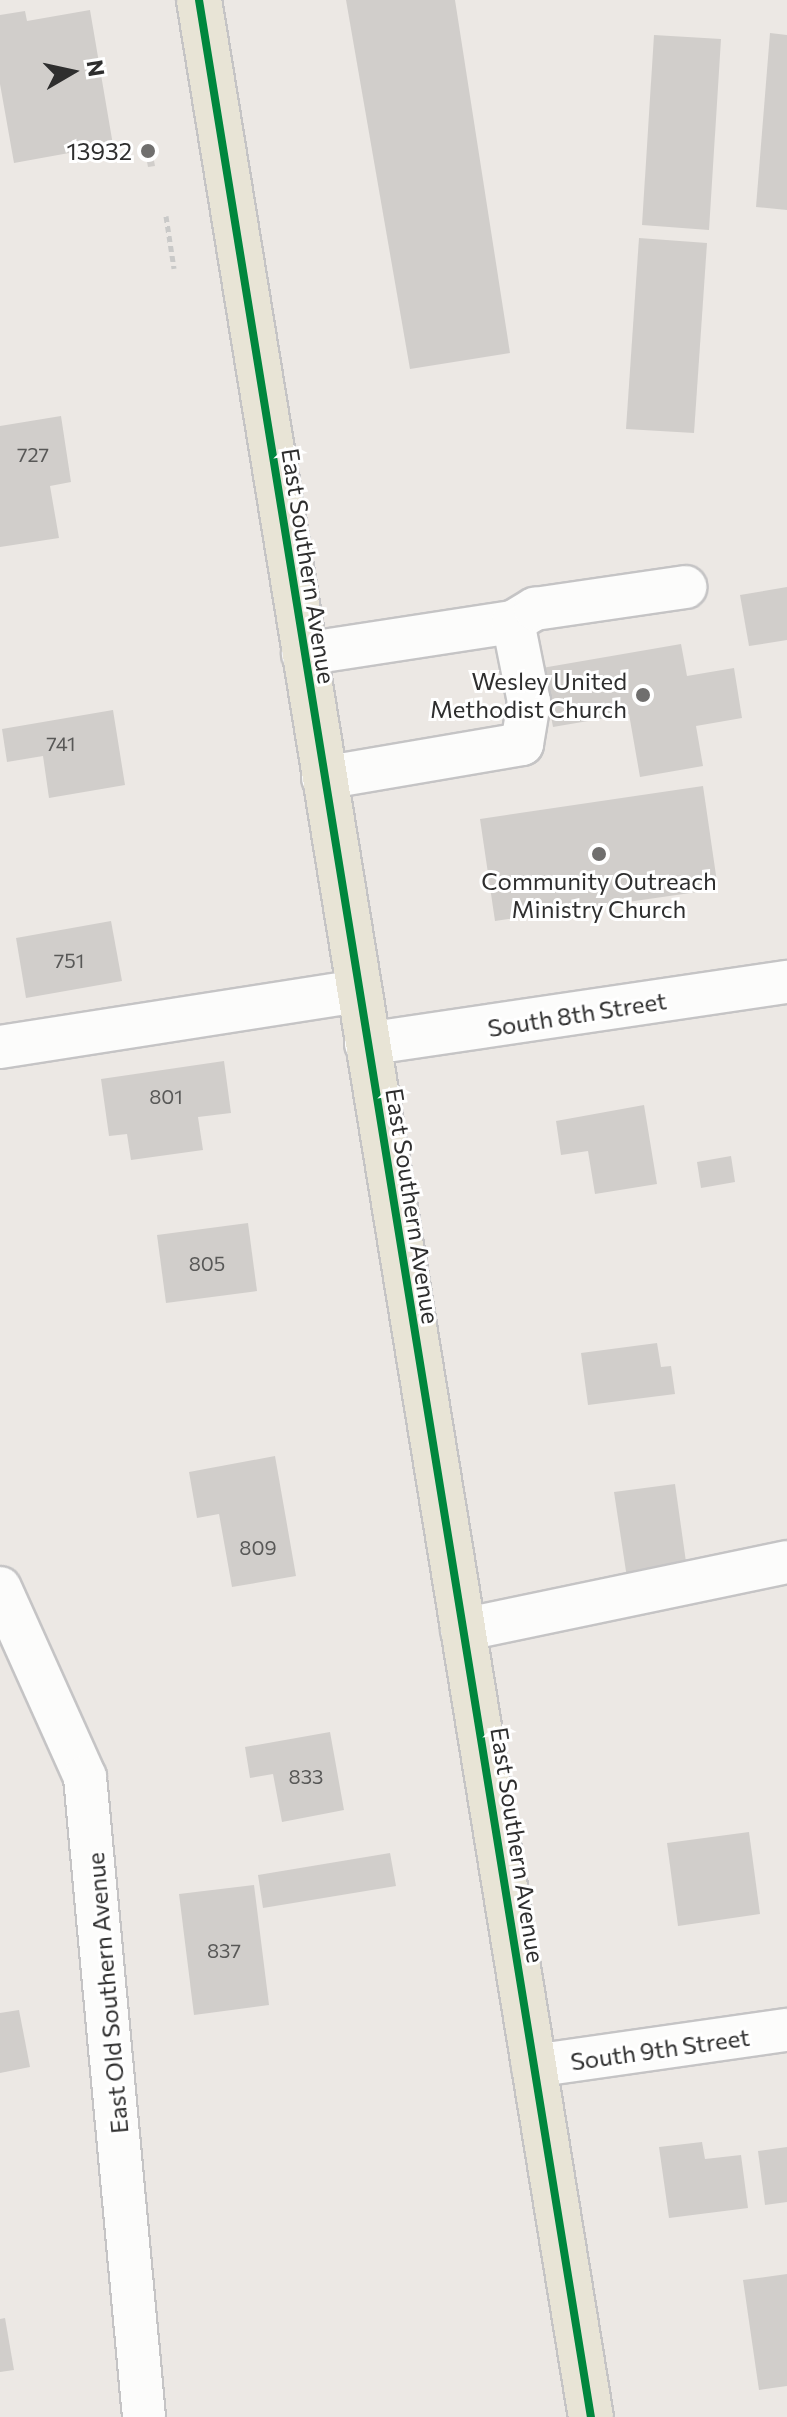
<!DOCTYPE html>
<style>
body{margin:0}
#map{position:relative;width:787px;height:2417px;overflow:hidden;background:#ece8e4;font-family:Commissioner,sans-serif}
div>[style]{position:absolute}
.building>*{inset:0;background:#d1cecb}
.path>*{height:5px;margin-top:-2.5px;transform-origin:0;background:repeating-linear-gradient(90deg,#c9c9c8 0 6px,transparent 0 10px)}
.roads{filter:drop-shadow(2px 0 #c5c4c5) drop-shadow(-2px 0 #c5c4c5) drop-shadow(0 2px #c5c4c5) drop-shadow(0 -2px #c5c4c5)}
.minor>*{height:42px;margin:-21px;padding:0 21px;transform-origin:21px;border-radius:21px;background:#fcfcfb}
.major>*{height:44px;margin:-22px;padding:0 22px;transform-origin:22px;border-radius:22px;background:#e8e4d6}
.cycleway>*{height:8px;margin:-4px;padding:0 4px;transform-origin:4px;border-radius:4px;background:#00873e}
.dots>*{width:22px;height:22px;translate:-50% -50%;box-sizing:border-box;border:4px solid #fff;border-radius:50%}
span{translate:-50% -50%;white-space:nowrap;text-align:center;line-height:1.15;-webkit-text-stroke:6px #fff;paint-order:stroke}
.number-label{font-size:20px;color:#585857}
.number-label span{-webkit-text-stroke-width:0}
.poi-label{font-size:24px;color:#2e2e2e}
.right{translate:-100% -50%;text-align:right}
.street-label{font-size:24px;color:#2e2e2e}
.north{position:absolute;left:32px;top:32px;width:80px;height:80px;-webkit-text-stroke:6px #fff;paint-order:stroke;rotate:81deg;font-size:22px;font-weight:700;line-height:32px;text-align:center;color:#2e2e2e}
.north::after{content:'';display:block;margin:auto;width:28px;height:36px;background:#2e2e2e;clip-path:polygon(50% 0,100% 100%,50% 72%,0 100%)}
</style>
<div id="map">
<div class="building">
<div style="clip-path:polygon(346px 0,455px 0,510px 353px,410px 369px)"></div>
<div style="clip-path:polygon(90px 10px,113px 145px,14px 163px,0 84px,0 15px,25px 11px,27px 21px)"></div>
<div style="clip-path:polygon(770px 33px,787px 35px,787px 210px,756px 207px)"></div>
<div style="clip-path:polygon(654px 35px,721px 39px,709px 230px,642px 225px)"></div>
<div style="clip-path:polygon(151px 144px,155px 166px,148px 167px,144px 145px)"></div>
<div style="clip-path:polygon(639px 238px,707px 243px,694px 433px,626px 429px)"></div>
<div style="clip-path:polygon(61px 416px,71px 482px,50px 486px,59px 538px,0 547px,0 426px)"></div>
<div style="clip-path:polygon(787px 587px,787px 640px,749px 646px,740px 595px)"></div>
<div style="clip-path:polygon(681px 644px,687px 676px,734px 668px,742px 718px,696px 726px,703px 766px,640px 777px,629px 714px,553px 727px,542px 668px)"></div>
<div style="clip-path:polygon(113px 710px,125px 785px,49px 798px,43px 756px,7px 762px,2px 729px)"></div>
<div style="clip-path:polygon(703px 786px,718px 889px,495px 921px,480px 819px)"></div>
<div style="clip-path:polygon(111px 921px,122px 981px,26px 998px,16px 938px)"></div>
<div style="clip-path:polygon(224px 1061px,231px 1113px,198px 1117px,203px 1150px,131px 1160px,127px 1134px,109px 1136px,101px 1079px)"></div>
<div style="clip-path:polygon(644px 1105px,657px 1184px,595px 1194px,588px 1151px,561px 1155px,556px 1121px)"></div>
<div style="clip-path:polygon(731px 1156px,735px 1182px,701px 1188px,697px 1162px)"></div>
<div style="clip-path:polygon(248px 1223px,257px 1291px,166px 1303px,157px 1235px)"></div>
<div style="clip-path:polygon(657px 1343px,661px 1367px,671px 1366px,675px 1394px,588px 1405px,581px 1353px)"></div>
<div style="clip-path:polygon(275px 1456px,296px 1576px,232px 1587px,219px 1514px,197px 1518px,189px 1472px)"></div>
<div style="clip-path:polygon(675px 1484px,687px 1569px,627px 1578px,614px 1492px)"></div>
<div style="clip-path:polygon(330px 1732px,344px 1810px,282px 1822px,273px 1774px,250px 1778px,245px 1747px)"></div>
<div style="clip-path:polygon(749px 1832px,760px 1914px,678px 1926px,667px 1843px)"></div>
<div style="clip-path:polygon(390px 1853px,396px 1886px,263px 1908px,258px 1875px)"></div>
<div style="clip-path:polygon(254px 1885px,269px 2005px,194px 2015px,179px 1894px)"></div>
<div style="clip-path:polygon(19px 2010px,30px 2067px,0 2073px,0 2013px)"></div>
<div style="clip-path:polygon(702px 2142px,705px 2159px,741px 2155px,748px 2208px,669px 2218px,659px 2147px)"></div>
<div style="clip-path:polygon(787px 2147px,787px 2202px,765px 2205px,758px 2151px)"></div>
<div style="clip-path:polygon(787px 2274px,787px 2386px,759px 2390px,743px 2280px)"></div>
<div style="clip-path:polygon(5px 2318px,14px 2370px,0 2372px,0 2319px)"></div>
</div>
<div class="path">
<div style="left:166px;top:216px;width:53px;rotate:81.3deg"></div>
</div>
<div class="roads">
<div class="minor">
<div style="left:303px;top:654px;width:212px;rotate:-8.7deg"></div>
<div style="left:323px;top:778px;width:202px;rotate:-9.7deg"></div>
<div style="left:522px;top:744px;width:43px;rotate:-80.5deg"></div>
<div style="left:529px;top:702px;width:82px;rotate:-101.3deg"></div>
<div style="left:513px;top:622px;width:26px;rotate:-31deg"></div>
<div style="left:535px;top:609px;width:152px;rotate:-8.3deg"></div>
<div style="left:366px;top:1044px;width:426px;rotate:-8.4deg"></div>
<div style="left:0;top:1047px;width:361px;rotate:-8.9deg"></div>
<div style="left:0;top:1588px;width:207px;rotate:65.8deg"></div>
<div style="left:85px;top:1777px;width:643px;rotate:84.73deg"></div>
<div style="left:462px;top:1630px;width:332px;rotate:-11.8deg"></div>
<div style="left:533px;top:2066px;width:257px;rotate:-8.1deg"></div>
</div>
<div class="major">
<div style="left:199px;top:0;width:2449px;rotate:80.79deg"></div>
</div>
</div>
<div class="cycleway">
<div style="left:199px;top:0;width:2449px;rotate:80.79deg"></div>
</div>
<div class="dots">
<div style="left:148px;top:151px;background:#706f6e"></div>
<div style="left:643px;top:695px;background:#706f6e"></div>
<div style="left:599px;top:854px;background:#706f6e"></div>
</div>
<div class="number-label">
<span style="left:33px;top:454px">727</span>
<span style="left:61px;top:743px">741</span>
<span style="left:69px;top:960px">751</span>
<span style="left:166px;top:1096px">801</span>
<span style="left:207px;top:1263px">805</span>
<span style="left:258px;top:1547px">809</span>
<span style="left:306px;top:1776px">833</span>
<span style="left:224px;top:1950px">837</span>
</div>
<div class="poi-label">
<span class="right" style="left:132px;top:151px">13932</span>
<span class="right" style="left:627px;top:695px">Wesley United<br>Methodist Church</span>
<span style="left:599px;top:895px">Community Outreach<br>Ministry Church</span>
</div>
<div class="street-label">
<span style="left:309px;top:566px;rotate:81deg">East Southern Avenue</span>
<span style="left:577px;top:1014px;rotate:-9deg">South 8th Street</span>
<span style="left:413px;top:1206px;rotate:81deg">East Southern Avenue</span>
<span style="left:518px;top:1845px;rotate:81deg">East Southern Avenue</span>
<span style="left:107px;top:1993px;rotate:-95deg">East Old Southern Avenue</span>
<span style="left:660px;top:2049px;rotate:-8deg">South 9th Street</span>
</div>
<div class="north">N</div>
</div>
